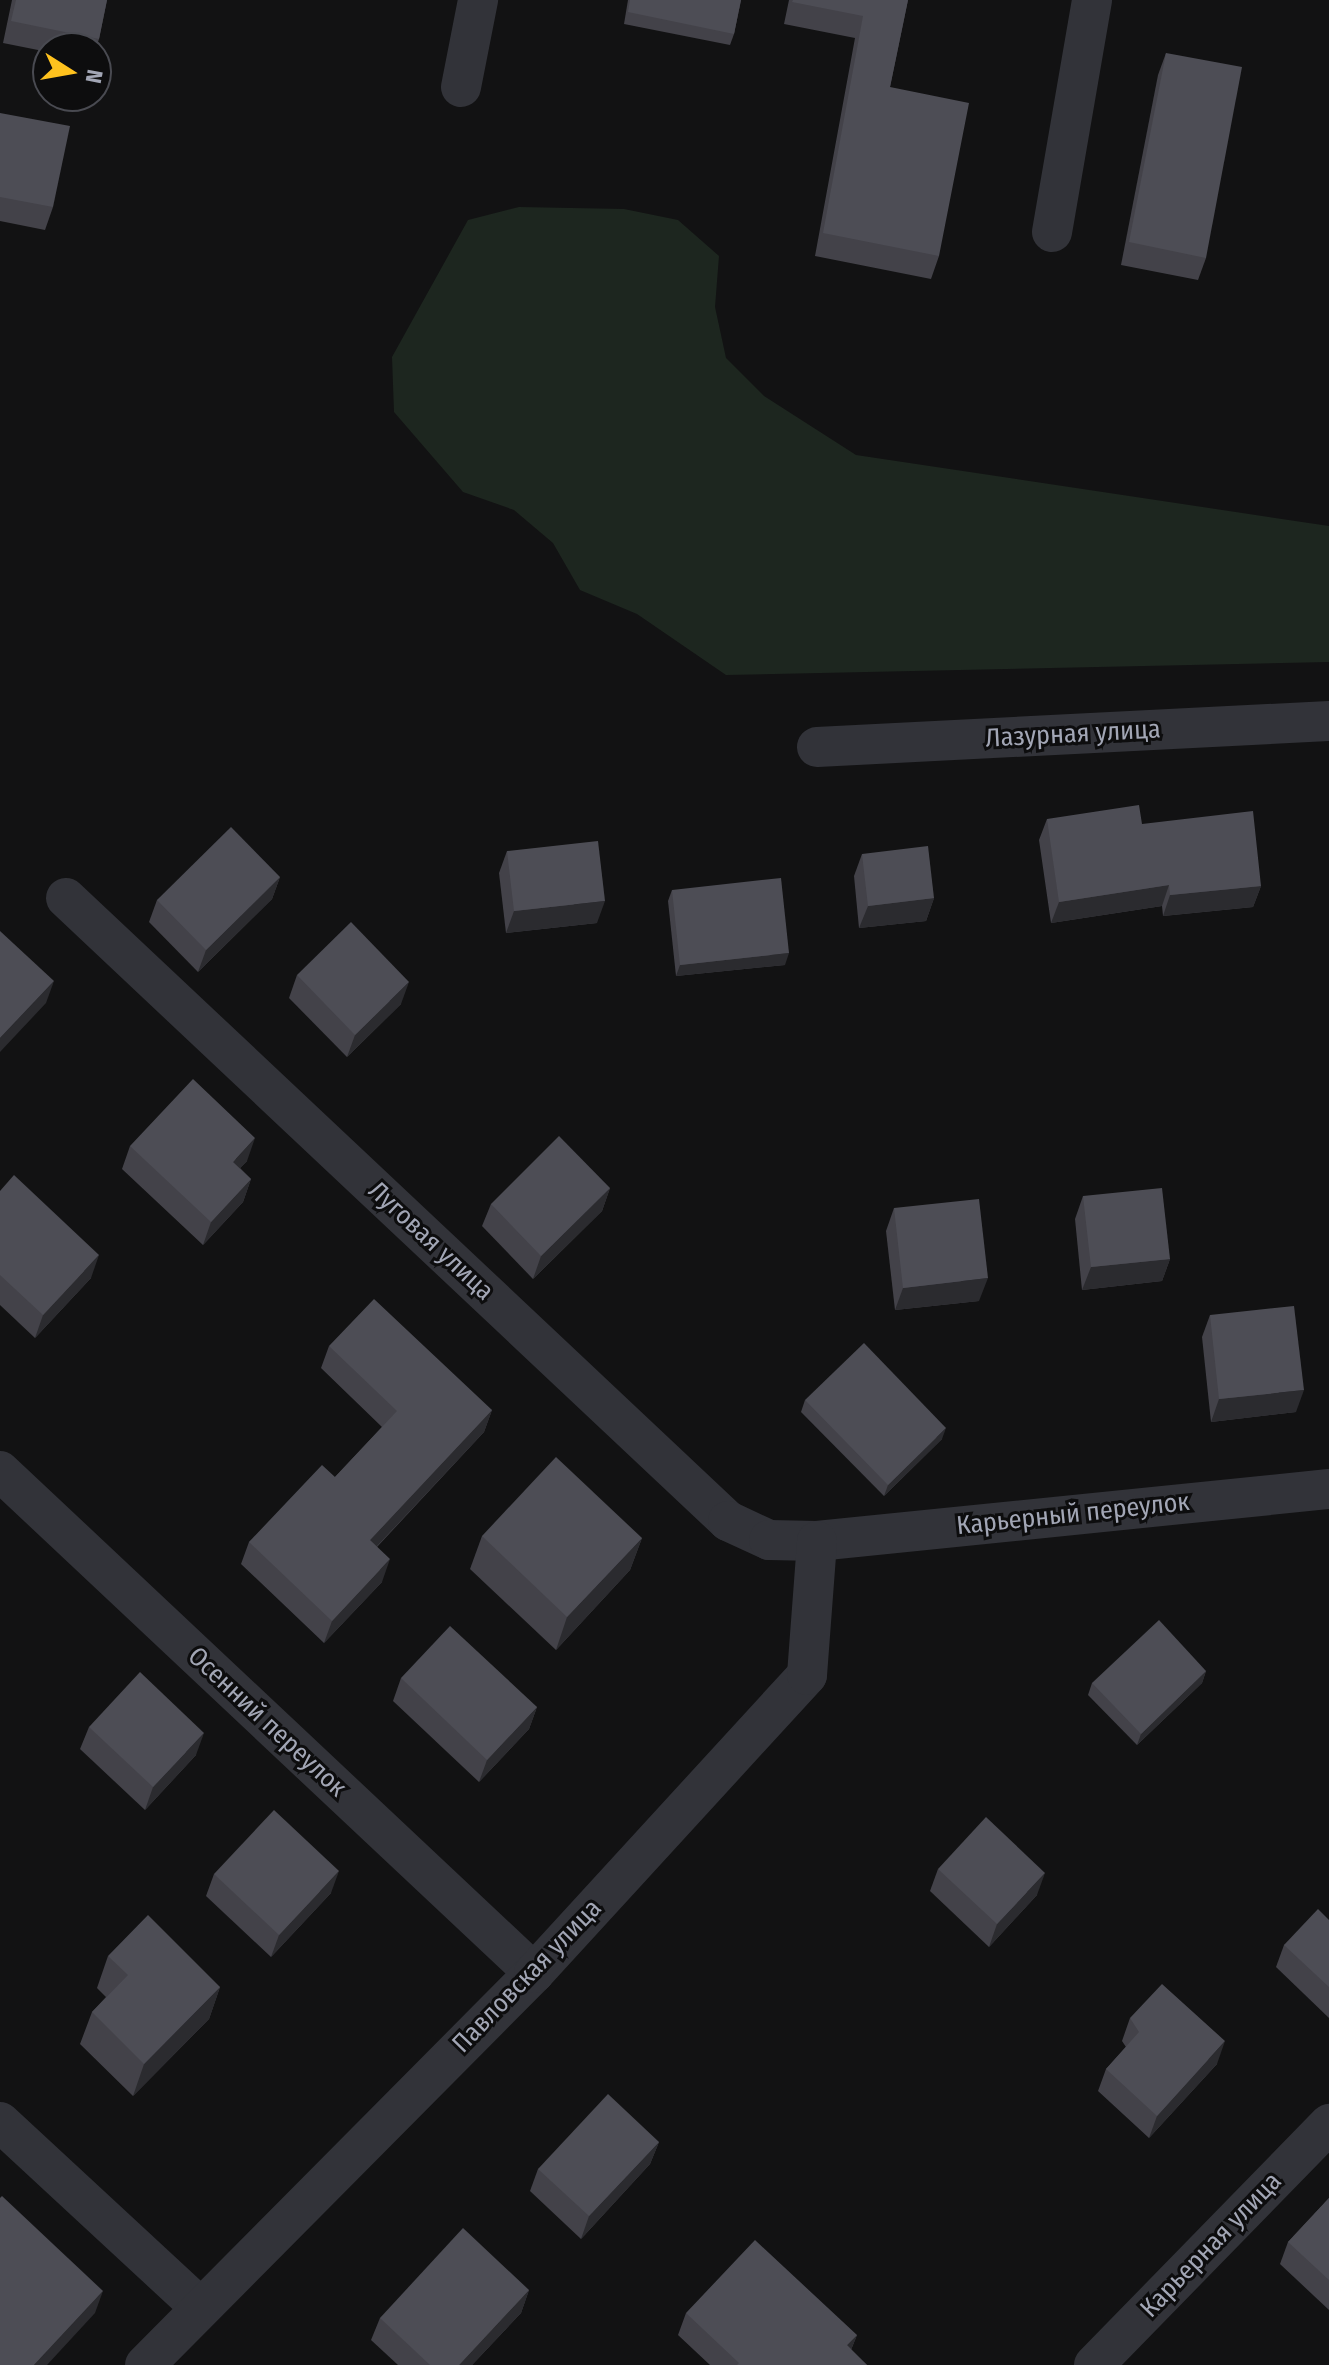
<!DOCTYPE html>
<meta charset="utf-8">
<style>
body{margin:0}
#map{position:relative;width:1329px;height:2365px;overflow:hidden;background:#121213;font-family:"Fira Sans Condensed",sans-serif}
div>[style]{position:absolute}
.green>*{inset:0;background:#1d261f}
.minor>*{height:40px;margin:-20px;padding:0 20px;transform-origin:20px;border-radius:20px;background:#323339}
.wall>*{inset:0;background:#434249}
.shaded-wall>*{inset:0;background:#2b2b2f}
.building>*{inset:0;background:#4d4d55}
span{translate:-50% -50%;white-space:nowrap;text-align:center;line-height:1.15;-webkit-text-stroke:6px #0d0d0e;paint-order:stroke}
.street-label{font-size:26px;color:#a2a6b5}
.north{position:absolute;left:32px;top:32px;width:80px;height:80px;box-sizing:border-box;background:#0d0d0e;border:2px solid #494a51;border-radius:50%;rotate:101deg;font-size:22px;font-weight:700;line-height:32px;text-align:center;color:#a2a6b5}
.north::after{content:'';display:block;margin:auto;width:28px;height:36px;background:#ffc21e;clip-path:polygon(50% 0,100% 100%,50% 72%,0 100%)}
</style>
<div id="map">
<div class="green">
<div style="clip-path:polygon(519px 207px,624px 209px,678px 220px,719px 256px,715px 307px,726px 358px,764px 396px,856px 455px,1329px 526px,1329px 662px,726px 675px,637px 614px,580px 590px,553px 543px,514px 510px,463px 492px,394px 412px,392px 357px,468px 220px)"></div>
</div>
<div class="minor">
<div style="left:461px;top:87px;width:89px;rotate:-78.9deg"></div>
<div style="left:1052px;top:232px;width:235px;rotate:-80.2deg"></div>
<div style="left:817px;top:747px;width:513px;rotate:-2.91deg"></div>
<div style="left:66px;top:898px;width:909px;rotate:43.26deg"></div>
<div style="left:728px;top:1521px;width:45px;rotate:24.9deg"></div>
<div style="left:769px;top:1540px;width:48px;rotate:1.2deg"></div>
<div style="left:817px;top:1541px;width:515px;rotate:-5.8deg"></div>
<div style="left:0;top:1471px;width:733px;rotate:43.23deg"></div>
<div style="left:0;top:2122px;width:272px;rotate:42.8deg"></div>
<div style="left:145px;top:2365px;width:552px;rotate:-45.22deg"></div>
<div style="left:534px;top:1973px;width:404px;rotate:-47.5deg"></div>
<div style="left:807px;top:1675px;width:134px;rotate:-85.7deg"></div>
<div style="left:1094px;top:2365px;width:337px;rotate:-45.7deg"></div>
</div>
<div class="wall">
<div style="clip-path:polygon(12px 0,107px 0,99px 39px,96px 48px,48px 48px,48px 52px,3px 43px)"></div>
<div style="clip-path:polygon(628px 0,741px 0,734px 34px,730px 45px,624px 24px)"></div>
<div style="clip-path:polygon(789px 0,908px 0,890px 87px,939px 256px,931px 279px,815px 256px,855px 38px,784px 24px)"></div>
<div style="clip-path:polygon(1166px 53px,1206px 258px,1198px 280px,1121px 265px,1158px 75px)"></div>
<div style="clip-path:polygon(0 113px,53px 207px,45px 230px,0 221px)"></div>
<div style="clip-path:polygon(1047px 819px,1142px 824px,1261px 886px,1253px 907px,1163px 916px,1162px 906px,1051px 923px,1039px 840px)"></div>
<div style="clip-path:polygon(507px 851px,597px 923px,506px 933px,499px 873px)"></div>
<div style="clip-path:polygon(862px 854px,934px 898px,926px 921px,859px 928px,854px 876px)"></div>
<div style="clip-path:polygon(280px 877px,272px 899px,198px 972px,149px 922px,157px 900px)"></div>
<div style="clip-path:polygon(672px 890px,785px 965px,676px 976px,668px 901px)"></div>
<div style="clip-path:polygon(297px 975px,401px 1004px,347px 1057px,289px 998px)"></div>
<div style="clip-path:polygon(130px 1146px,247px 1161px,240px 1168px,251px 1179px,243px 1202px,203px 1245px,122px 1169px)"></div>
<div style="clip-path:polygon(610px 1188px,602px 1211px,533px 1279px,482px 1226px,491px 1204px)"></div>
<div style="clip-path:polygon(0 1191px,91px 1278px,35px 1338px,0 1305px)"></div>
<div style="clip-path:polygon(1083px 1196px,1170px 1259px,1162px 1281px,1082px 1290px,1075px 1219px)"></div>
<div style="clip-path:polygon(894px 1208px,979px 1301px,895px 1310px,886px 1231px)"></div>
<div style="clip-path:polygon(1210px 1315px,1296px 1412px,1211px 1422px,1202px 1337px)"></div>
<div style="clip-path:polygon(329px 1346px,492px 1410px,484px 1432px,377px 1547px,382px 1582px,324px 1643px,241px 1564px,249px 1542px,335px 1477px,382px 1427px,321px 1368px)"></div>
<div style="clip-path:polygon(805px 1400px,942px 1439px,884px 1496px,801px 1412px)"></div>
<div style="clip-path:polygon(482px 1536px,642px 1538px,630px 1570px,556px 1650px,470px 1569px)"></div>
<div style="clip-path:polygon(1206px 1671px,1202px 1683px,1137px 1745px,1088px 1695px,1092px 1683px)"></div>
<div style="clip-path:polygon(401px 1678px,537px 1707px,529px 1729px,479px 1782px,393px 1701px)"></div>
<div style="clip-path:polygon(89px 1727px,196px 1755px,145px 1810px,80px 1749px)"></div>
<div style="clip-path:polygon(938px 1869px,1037px 1895px,989px 1947px,930px 1891px)"></div>
<div style="clip-path:polygon(214px 1874px,331px 1893px,271px 1957px,206px 1896px)"></div>
<div style="clip-path:polygon(1329px 1920px,1329px 2018px,1276px 1967px,1284px 1945px)"></div>
<div style="clip-path:polygon(108px 1956px,220px 1987px,209px 2019px,133px 2096px,80px 2044px,92px 2012px,106px 1997px,97px 1988px)"></div>
<div style="clip-path:polygon(1130px 2018px,1217px 2064px,1149px 2138px,1098px 2091px,1106px 2069px,1126px 2047px,1122px 2041px)"></div>
<div style="clip-path:polygon(659px 2142px,650px 2164px,581px 2239px,530px 2191px,538px 2169px)"></div>
<div style="clip-path:polygon(1329px 2198px,1329px 2310px,1280px 2264px,1288px 2242px)"></div>
<div style="clip-path:polygon(529px 2290px,521px 2313px,472px 2365px,398px 2365px,371px 2340px,380px 2318px)"></div>
<div style="clip-path:polygon(686px 2313px,857px 2335px,851px 2350px,867px 2365px,710px 2365px,678px 2335px)"></div>
</div>
<div class="shaded-wall">
<div style="clip-path:polygon(280px 877px,272px 899px,198px 972px,206px 950px)"></div>
<div style="clip-path:polygon(1169px 885px,1162px 906px,1051px 923px,1059px 902px)"></div>
<div style="clip-path:polygon(1261px 886px,1253px 907px,1163px 916px,1170px 895px)"></div>
<div style="clip-path:polygon(934px 898px,926px 921px,859px 928px,868px 906px)"></div>
<div style="clip-path:polygon(605px 901px,597px 923px,506px 933px,514px 911px)"></div>
<div style="clip-path:polygon(789px 953px,785px 965px,676px 976px,680px 965px)"></div>
<div style="clip-path:polygon(54px 981px,46px 1003px,0 1052px,0 1038px)"></div>
<div style="clip-path:polygon(409px 982px,401px 1004px,347px 1057px,355px 1035px)"></div>
<div style="clip-path:polygon(255px 1138px,247px 1161px,225px 1184px,233px 1162px)"></div>
<div style="clip-path:polygon(251px 1179px,243px 1202px,203px 1245px,211px 1222px)"></div>
<div style="clip-path:polygon(610px 1188px,602px 1211px,533px 1279px,541px 1256px)"></div>
<div style="clip-path:polygon(99px 1255px,91px 1278px,35px 1338px,43px 1315px)"></div>
<div style="clip-path:polygon(1170px 1259px,1162px 1281px,1082px 1290px,1091px 1267px)"></div>
<div style="clip-path:polygon(988px 1278px,979px 1301px,895px 1310px,903px 1288px)"></div>
<div style="clip-path:polygon(1304px 1390px,1296px 1412px,1211px 1422px,1219px 1399px)"></div>
<div style="clip-path:polygon(492px 1410px,484px 1432px,362px 1562px,370px 1540px)"></div>
<div style="clip-path:polygon(946px 1428px,942px 1439px,884px 1496px,888px 1485px)"></div>
<div style="clip-path:polygon(642px 1538px,630px 1570px,556px 1650px,567px 1617px)"></div>
<div style="clip-path:polygon(390px 1559px,382px 1582px,324px 1643px,332px 1621px)"></div>
<div style="clip-path:polygon(1206px 1671px,1202px 1683px,1137px 1745px,1141px 1734px)"></div>
<div style="clip-path:polygon(537px 1707px,529px 1729px,479px 1782px,487px 1760px)"></div>
<div style="clip-path:polygon(204px 1733px,196px 1755px,145px 1810px,153px 1787px)"></div>
<div style="clip-path:polygon(339px 1871px,331px 1893px,271px 1957px,279px 1935px)"></div>
<div style="clip-path:polygon(1045px 1873px,1037px 1895px,989px 1947px,997px 1924px)"></div>
<div style="clip-path:polygon(220px 1987px,209px 2019px,133px 2096px,144px 2064px)"></div>
<div style="clip-path:polygon(1225px 2041px,1217px 2064px,1149px 2138px,1157px 2116px)"></div>
<div style="clip-path:polygon(659px 2142px,650px 2164px,581px 2239px,589px 2216px)"></div>
<div style="clip-path:polygon(529px 2290px,521px 2313px,472px 2365px,459px 2365px)"></div>
<div style="clip-path:polygon(103px 2291px,95px 2313px,47px 2365px,34px 2365px)"></div>
<div style="clip-path:polygon(857px 2335px,848px 2357px,847px 2345px)"></div>
</div>
<div class="building">
<div style="clip-path:polygon(16px 0,107px 0,99px 39px,11px 21px)"></div>
<div style="clip-path:polygon(630px 0,741px 0,734px 34px,628px 12px)"></div>
<div style="clip-path:polygon(793px 0,908px 0,890px 87px,969px 103px,939px 256px,823px 233px,863px 16px,792px 2px)"></div>
<div style="clip-path:polygon(1166px 53px,1242px 67px,1206px 258px,1129px 242px)"></div>
<div style="clip-path:polygon(0 113px,70px 126px,53px 207px,0 197px)"></div>
<div style="clip-path:polygon(1139px 805px,1142px 824px,1253px 811px,1261px 886px,1170px 895px,1169px 885px,1059px 902px,1047px 819px)"></div>
<div style="clip-path:polygon(231px 827px,280px 877px,206px 950px,157px 900px)"></div>
<div style="clip-path:polygon(598px 841px,605px 901px,514px 911px,507px 851px)"></div>
<div style="clip-path:polygon(928px 846px,934px 898px,868px 906px,862px 854px)"></div>
<div style="clip-path:polygon(781px 878px,789px 953px,680px 965px,672px 890px)"></div>
<div style="clip-path:polygon(351px 922px,409px 982px,355px 1035px,297px 975px)"></div>
<div style="clip-path:polygon(0 931px,54px 981px,0 1038px)"></div>
<div style="clip-path:polygon(193px 1079px,255px 1138px,233px 1162px,251px 1179px,211px 1222px,130px 1146px)"></div>
<div style="clip-path:polygon(559px 1136px,610px 1188px,541px 1256px,491px 1204px)"></div>
<div style="clip-path:polygon(14px 1175px,99px 1255px,43px 1315px,0 1275px,0 1191px)"></div>
<div style="clip-path:polygon(1162px 1188px,1170px 1259px,1091px 1267px,1083px 1196px)"></div>
<div style="clip-path:polygon(979px 1199px,988px 1278px,903px 1288px,894px 1208px)"></div>
<div style="clip-path:polygon(374px 1299px,492px 1410px,370px 1540px,390px 1559px,332px 1621px,249px 1542px,322px 1465px,335px 1477px,397px 1411px,329px 1346px)"></div>
<div style="clip-path:polygon(1294px 1306px,1304px 1390px,1219px 1399px,1210px 1315px)"></div>
<div style="clip-path:polygon(864px 1343px,946px 1428px,888px 1485px,805px 1400px)"></div>
<div style="clip-path:polygon(556px 1457px,642px 1538px,567px 1617px,482px 1536px)"></div>
<div style="clip-path:polygon(1159px 1620px,1206px 1671px,1141px 1734px,1092px 1683px)"></div>
<div style="clip-path:polygon(450px 1626px,537px 1707px,487px 1760px,401px 1678px)"></div>
<div style="clip-path:polygon(140px 1672px,204px 1733px,153px 1787px,89px 1727px)"></div>
<div style="clip-path:polygon(274px 1810px,339px 1871px,279px 1935px,214px 1874px)"></div>
<div style="clip-path:polygon(986px 1817px,1045px 1873px,997px 1924px,938px 1869px)"></div>
<div style="clip-path:polygon(1318px 1909px,1329px 1920px,1329px 1987px,1284px 1945px)"></div>
<div style="clip-path:polygon(148px 1915px,220px 1987px,144px 2064px,92px 2012px,128px 1975px,108px 1956px)"></div>
<div style="clip-path:polygon(1162px 1984px,1225px 2041px,1157px 2116px,1106px 2069px,1139px 2032px,1130px 2018px)"></div>
<div style="clip-path:polygon(608px 2094px,659px 2142px,589px 2216px,538px 2169px)"></div>
<div style="clip-path:polygon(2px 2196px,103px 2291px,34px 2365px,0 2365px,0 2198px)"></div>
<div style="clip-path:polygon(1329px 2198px,1329px 2280px,1288px 2242px)"></div>
<div style="clip-path:polygon(463px 2228px,529px 2290px,459px 2365px,430px 2365px,380px 2318px)"></div>
<div style="clip-path:polygon(755px 2240px,857px 2335px,847px 2345px,867px 2365px,737px 2365px,739px 2363px,686px 2313px)"></div>
</div>
<div class="street-label">
<span style="left:1073px;top:734px;rotate:-3deg">Лазурная улица</span>
<span style="left:431px;top:1241px;rotate:43deg">Луговая улица</span>
<span style="left:1073px;top:1514px;rotate:-6deg">Карьерный переулок</span>
<span style="left:267px;top:1722px;rotate:43deg">Осенний переулок</span>
<span style="left:527px;top:1976px;rotate:-46deg">Павловская улица</span>
<span style="left:1211px;top:2245px;rotate:-46deg">Карьерная улица</span>
</div>
<div class="north">N</div>
</div>
